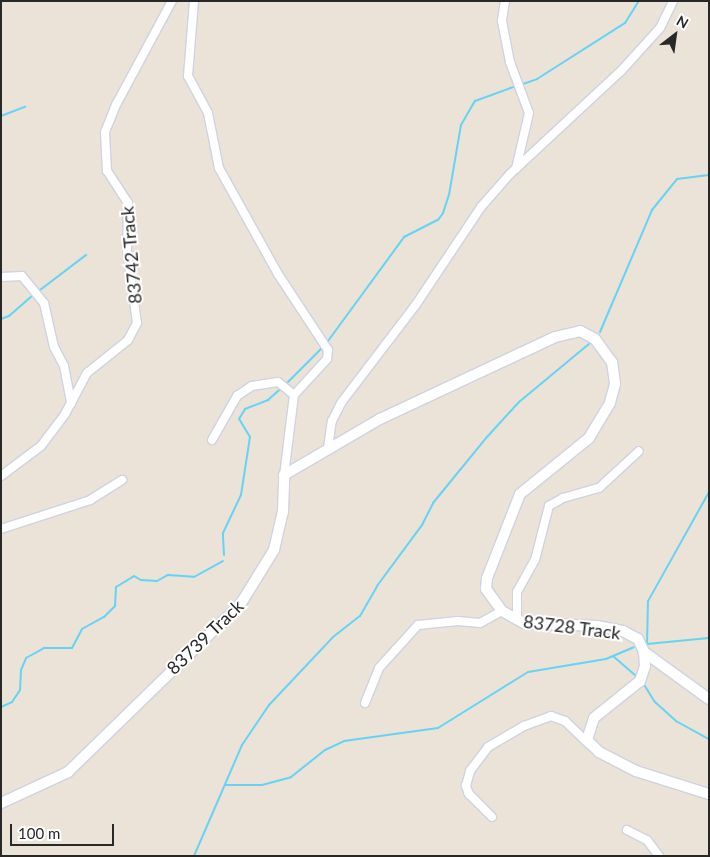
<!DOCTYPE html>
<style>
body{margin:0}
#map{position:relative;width:710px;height:857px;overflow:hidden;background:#ebe2d8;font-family:Lato,sans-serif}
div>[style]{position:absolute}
.stream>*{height:2px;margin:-1px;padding:0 1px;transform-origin:1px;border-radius:1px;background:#65d4f4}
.roads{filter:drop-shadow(1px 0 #ced3e2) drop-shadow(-1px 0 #ced3e2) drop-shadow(0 1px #ced3e2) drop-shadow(0 -1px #ced3e2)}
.street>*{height:8px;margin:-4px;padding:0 4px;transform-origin:4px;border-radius:4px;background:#fff}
.secondary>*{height:10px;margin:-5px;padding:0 5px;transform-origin:5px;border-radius:5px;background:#fff}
span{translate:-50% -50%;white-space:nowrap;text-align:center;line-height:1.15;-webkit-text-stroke:4px #fff;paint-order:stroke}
.street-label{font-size:18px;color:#282828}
.frame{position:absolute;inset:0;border:2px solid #282828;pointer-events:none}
.north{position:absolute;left:650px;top:10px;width:50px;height:50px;-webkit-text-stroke:4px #fff;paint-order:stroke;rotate:30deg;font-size:14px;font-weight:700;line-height:20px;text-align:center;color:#282828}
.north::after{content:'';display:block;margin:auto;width:18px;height:22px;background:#282828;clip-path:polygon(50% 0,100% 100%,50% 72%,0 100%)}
.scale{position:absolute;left:10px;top:824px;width:104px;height:22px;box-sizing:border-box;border:2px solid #282828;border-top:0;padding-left:6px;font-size:15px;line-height:18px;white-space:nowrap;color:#282828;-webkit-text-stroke:4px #fff;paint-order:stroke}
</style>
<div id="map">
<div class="stream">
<div style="left:520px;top:85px;width:18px;rotate:-19deg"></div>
<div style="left:537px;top:79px;width:104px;rotate:-32.5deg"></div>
<div style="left:625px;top:23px;width:26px;rotate:-58deg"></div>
<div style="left:1px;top:116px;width:26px;rotate:-21deg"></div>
<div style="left:40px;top:290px;width:58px;rotate:-37.3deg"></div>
<div style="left:1px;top:319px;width:9px;rotate:-21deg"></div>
<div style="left:9px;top:316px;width:33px;rotate:-41deg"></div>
<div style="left:600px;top:332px;width:133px;rotate:-66.9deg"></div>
<div style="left:652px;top:210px;width:40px;rotate:-51deg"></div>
<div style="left:677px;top:179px;width:32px;rotate:-7deg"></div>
<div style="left:328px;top:341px;width:129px;rotate:-53.8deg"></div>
<div style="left:404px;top:237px;width:38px;rotate:-27deg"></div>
<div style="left:438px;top:220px;width:9px;rotate:-54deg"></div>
<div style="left:443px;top:213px;width:19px;rotate:-72deg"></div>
<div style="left:449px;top:195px;width:71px;rotate:-80.3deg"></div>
<div style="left:461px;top:125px;width:28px;rotate:-60deg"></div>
<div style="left:475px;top:101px;width:44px;rotate:-20.1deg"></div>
<div style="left:288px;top:382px;width:48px;rotate:-45deg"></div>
<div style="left:709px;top:492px;width:125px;rotate:119.2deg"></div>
<div style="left:648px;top:601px;width:43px;rotate:91.3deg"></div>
<div style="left:647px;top:644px;width:62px;rotate:-5.5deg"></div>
<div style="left:224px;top:555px;width:22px;rotate:-93deg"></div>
<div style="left:223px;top:533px;width:42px;rotate:-64.7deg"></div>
<div style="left:241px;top:495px;width:59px;rotate:-81.2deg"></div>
<div style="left:250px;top:437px;width:21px;rotate:-121deg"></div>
<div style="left:239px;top:419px;width:12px;rotate:-59deg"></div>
<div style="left:245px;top:409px;width:25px;rotate:-21deg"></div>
<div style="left:268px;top:400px;width:15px;rotate:-42deg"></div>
<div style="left:613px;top:656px;width:32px;rotate:41deg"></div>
<div style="left:643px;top:683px;width:22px;rotate:58deg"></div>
<div style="left:655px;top:702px;width:28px;rotate:42deg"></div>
<div style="left:676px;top:721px;width:38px;rotate:29deg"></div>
<div style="left:1px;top:707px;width:12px;rotate:-24deg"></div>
<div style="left:12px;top:702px;width:14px;rotate:-56deg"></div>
<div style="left:20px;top:690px;width:20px;rotate:-87deg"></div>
<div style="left:21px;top:670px;width:13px;rotate:-67deg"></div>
<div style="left:26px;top:658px;width:21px;rotate:-29deg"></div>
<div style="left:44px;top:648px;width:28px"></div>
<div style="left:72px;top:648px;width:21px;rotate:-62deg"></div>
<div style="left:82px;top:629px;width:25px;rotate:-29deg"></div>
<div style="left:104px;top:617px;width:16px;rotate:-45deg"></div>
<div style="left:115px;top:606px;width:19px;rotate:-87deg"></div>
<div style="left:116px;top:587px;width:21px;rotate:-31deg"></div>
<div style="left:134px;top:576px;width:8px;rotate:30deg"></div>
<div style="left:141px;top:580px;width:16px;rotate:4deg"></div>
<div style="left:157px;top:581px;width:13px;rotate:-29deg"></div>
<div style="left:168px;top:575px;width:26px;rotate:4deg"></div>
<div style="left:194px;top:577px;width:33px;rotate:-29deg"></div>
<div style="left:225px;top:785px;width:37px"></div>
<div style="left:262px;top:785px;width:30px;rotate:-15deg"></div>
<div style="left:291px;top:777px;width:43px;rotate:-38.5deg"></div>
<div style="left:325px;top:750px;width:21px;rotate:-25deg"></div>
<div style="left:344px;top:741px;width:95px;rotate:-7.9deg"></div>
<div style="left:438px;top:728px;width:106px;rotate:-31.9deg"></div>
<div style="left:528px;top:672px;width:79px;rotate:-9.5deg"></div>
<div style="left:606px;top:659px;width:30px;rotate:-23deg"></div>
<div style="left:194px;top:856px;width:121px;rotate:-66.6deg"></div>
<div style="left:242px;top:745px;width:48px;rotate:-56deg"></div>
<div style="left:269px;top:705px;width:93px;rotate:-46.7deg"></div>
<div style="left:333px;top:637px;width:34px;rotate:-38deg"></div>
<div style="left:360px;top:616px;width:34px;rotate:-60deg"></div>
<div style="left:377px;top:586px;width:76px;rotate:-53.6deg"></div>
<div style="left:422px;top:525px;width:25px;rotate:-63deg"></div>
<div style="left:433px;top:503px;width:85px;rotate:-50.7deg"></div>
<div style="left:487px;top:437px;width:47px;rotate:-47.6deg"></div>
<div style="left:519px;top:402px;width:92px;rotate:-39.7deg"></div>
</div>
<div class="roads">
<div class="street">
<div style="left:194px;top:1px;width:75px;rotate:94.6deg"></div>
<div style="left:188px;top:76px;width:42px;rotate:61.6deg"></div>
<div style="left:208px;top:113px;width:56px;rotate:78.7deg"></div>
<div style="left:219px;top:168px;width:121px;rotate:60.9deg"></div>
<div style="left:278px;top:274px;width:91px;rotate:56.7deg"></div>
<div style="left:328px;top:350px;width:9px;rotate:96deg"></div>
<div style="left:327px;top:359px;width:49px;rotate:132.5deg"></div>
<div style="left:505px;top:1px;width:20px;rotate:99deg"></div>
<div style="left:502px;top:21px;width:42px;rotate:79deg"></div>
<div style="left:510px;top:62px;width:54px;rotate:69.6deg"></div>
<div style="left:529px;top:113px;width:57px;rotate:103.1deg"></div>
<div style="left:1px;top:277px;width:21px;rotate:-3deg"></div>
<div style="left:22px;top:276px;width:35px;rotate:51deg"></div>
<div style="left:44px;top:303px;width:45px;rotate:77.2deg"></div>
<div style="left:54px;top:347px;width:21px;rotate:62deg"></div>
<div style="left:64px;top:366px;width:38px;rotate:79deg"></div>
<div style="left:212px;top:440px;width:51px;rotate:-60.4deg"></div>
<div style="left:237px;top:396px;width:18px;rotate:-34deg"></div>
<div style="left:252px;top:386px;width:26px;rotate:-9deg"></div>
<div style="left:278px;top:382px;width:21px;rotate:39deg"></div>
<div style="left:294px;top:395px;width:81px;rotate:97.1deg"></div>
<div style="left:328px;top:448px;width:27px;rotate:-82deg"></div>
<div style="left:332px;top:421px;width:20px;rotate:-63deg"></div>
<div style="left:341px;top:403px;width:122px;rotate:-52.7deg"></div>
<div style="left:415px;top:306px;width:119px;rotate:-56.3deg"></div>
<div style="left:481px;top:207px;width:44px;rotate:-48.7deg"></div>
<div style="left:510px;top:174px;width:151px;rotate:-42.9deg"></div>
<div style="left:621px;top:71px;width:58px;rotate:-47.8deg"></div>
<div style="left:660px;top:28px;width:30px;rotate:-64deg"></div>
<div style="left:1px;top:476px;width:50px;rotate:-36.9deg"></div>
<div style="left:41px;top:446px;width:40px;rotate:-53deg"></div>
<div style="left:65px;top:414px;width:47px;rotate:-61.8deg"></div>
<div style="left:87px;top:373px;width:53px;rotate:-38.8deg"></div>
<div style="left:128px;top:340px;width:19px;rotate:-62deg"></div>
<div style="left:137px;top:323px;width:73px;rotate:-97.9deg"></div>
<div style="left:127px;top:251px;width:48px;rotate:-88.8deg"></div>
<div style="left:128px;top:203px;width:38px;rotate:-123deg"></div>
<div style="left:107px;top:171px;width:39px;rotate:-93deg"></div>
<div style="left:105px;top:132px;width:31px;rotate:-68deg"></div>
<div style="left:117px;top:103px;width:116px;rotate:-61.7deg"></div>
<div style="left:1px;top:529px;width:94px;rotate:-18deg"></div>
<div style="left:90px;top:500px;width:38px;rotate:-32deg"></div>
<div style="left:517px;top:620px;width:28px;rotate:-90deg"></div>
<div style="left:517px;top:592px;width:37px;rotate:-61deg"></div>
<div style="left:535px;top:560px;width:56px;rotate:-75.5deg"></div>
<div style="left:549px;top:506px;width:16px;rotate:-30deg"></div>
<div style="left:563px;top:498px;width:37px;rotate:-16deg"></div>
<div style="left:599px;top:488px;width:54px;rotate:-42.8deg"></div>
<div style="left:365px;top:703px;width:38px;rotate:-68deg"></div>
<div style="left:379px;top:668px;width:58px;rotate:-47.8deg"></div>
<div style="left:418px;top:625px;width:40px;rotate:-5.7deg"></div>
<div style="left:458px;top:621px;width:22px;rotate:5deg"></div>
<div style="left:480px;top:623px;width:25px;rotate:-29deg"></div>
<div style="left:492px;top:817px;width:33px;rotate:-135deg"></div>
<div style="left:469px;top:794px;width:9px;rotate:-111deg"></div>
<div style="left:466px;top:786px;width:16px;rotate:-75deg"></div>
<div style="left:470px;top:771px;width:30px;rotate:-53deg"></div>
<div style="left:488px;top:747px;width:42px;rotate:-30.3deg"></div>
<div style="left:524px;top:726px;width:29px;rotate:-20deg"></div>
<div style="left:551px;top:716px;width:15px;rotate:20deg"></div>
<div style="left:565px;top:721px;width:33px;rotate:44deg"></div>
<div style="left:627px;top:830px;width:22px;rotate:27deg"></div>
<div style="left:647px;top:840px;width:20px;rotate:53deg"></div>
</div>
<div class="secondary">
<div style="left:644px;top:652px;width:80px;rotate:35.9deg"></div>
<div style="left:1px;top:803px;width:74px;rotate:-24.8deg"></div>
<div style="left:68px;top:772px;width:240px;rotate:-44.2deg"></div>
<div style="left:240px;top:605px;width:65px;rotate:-58.3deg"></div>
<div style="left:274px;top:550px;width:39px;rotate:-77deg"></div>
<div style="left:283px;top:512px;width:37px;rotate:-88deg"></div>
<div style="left:284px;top:475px;width:111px;rotate:-30.3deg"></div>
<div style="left:380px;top:419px;width:193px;rotate:-25.1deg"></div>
<div style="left:555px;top:337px;width:26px;rotate:-13deg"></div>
<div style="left:580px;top:331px;width:17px;rotate:28deg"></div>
<div style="left:595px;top:339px;width:29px;rotate:54deg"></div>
<div style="left:612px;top:362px;width:22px;rotate:82deg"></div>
<div style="left:615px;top:384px;width:20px;rotate:105deg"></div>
<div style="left:610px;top:403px;width:41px;rotate:121deg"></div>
<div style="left:589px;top:438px;width:89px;rotate:140.9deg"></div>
<div style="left:520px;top:494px;width:90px;rotate:111.4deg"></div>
<div style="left:487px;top:578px;width:11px;rotate:95deg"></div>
<div style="left:486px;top:589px;width:27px;rotate:54deg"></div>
<div style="left:502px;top:611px;width:25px;rotate:29deg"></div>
<div style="left:524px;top:623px;width:73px;rotate:2.4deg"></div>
<div style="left:597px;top:626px;width:26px;rotate:11deg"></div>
<div style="left:623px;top:631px;width:17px;rotate:28deg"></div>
<div style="left:638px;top:639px;width:14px;rotate:65deg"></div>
<div style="left:644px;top:652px;width:14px;rotate:86deg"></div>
<div style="left:645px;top:666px;width:16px;rotate:108deg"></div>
<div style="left:640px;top:681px;width:59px;rotate:141.2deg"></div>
<div style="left:594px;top:718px;width:23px;rotate:108deg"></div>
<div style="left:587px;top:740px;width:17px;rotate:45deg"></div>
<div style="left:599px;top:752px;width:42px;rotate:27.2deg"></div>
<div style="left:636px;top:771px;width:77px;rotate:17.5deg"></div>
</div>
</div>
<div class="street-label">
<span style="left:131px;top:255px;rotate:-95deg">83742 Track</span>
<span style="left:572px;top:627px;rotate:7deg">83728 Track</span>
<span style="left:205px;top:637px;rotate:-44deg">83739 Track</span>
</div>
<div class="frame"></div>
<div class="north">N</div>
<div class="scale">100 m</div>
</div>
